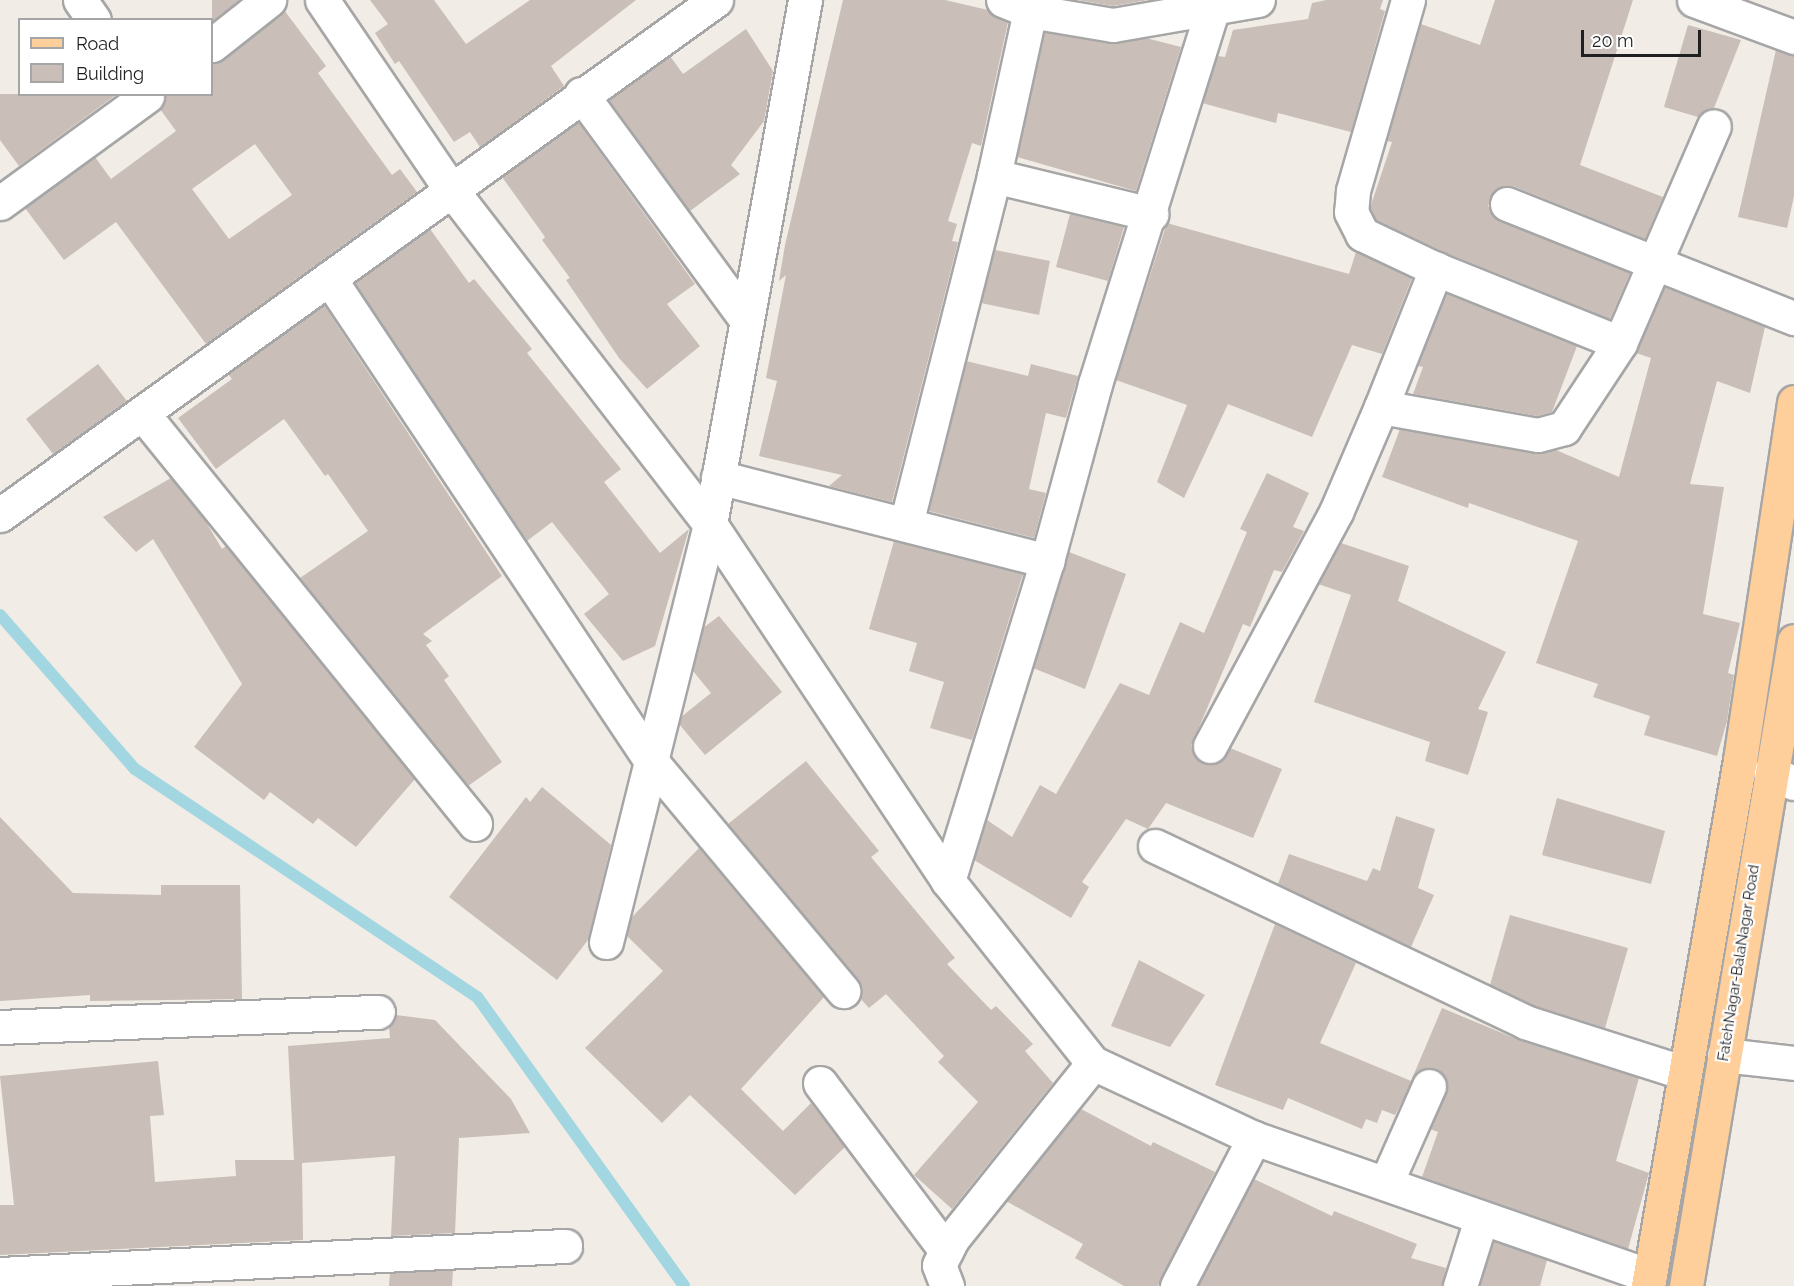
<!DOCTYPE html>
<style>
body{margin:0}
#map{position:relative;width:1794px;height:1286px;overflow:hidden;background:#f1ece5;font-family:Raleway,sans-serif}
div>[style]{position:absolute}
.stream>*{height:12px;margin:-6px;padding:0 6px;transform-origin:6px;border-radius:6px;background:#a2d6e1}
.building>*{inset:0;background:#c9beb8}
.roads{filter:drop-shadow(2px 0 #a6a6a6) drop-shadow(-2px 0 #a6a6a6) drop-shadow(0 2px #a6a6a6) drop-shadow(0 -2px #a6a6a6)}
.minor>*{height:33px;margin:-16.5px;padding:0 16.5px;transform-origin:16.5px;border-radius:16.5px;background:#fff}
.major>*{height:33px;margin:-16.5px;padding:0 16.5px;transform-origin:16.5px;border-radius:16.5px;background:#ffcf9b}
span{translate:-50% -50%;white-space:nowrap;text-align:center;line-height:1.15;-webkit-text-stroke:4.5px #fff;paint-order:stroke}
.street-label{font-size:15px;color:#1f1f1f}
.legend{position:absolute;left:18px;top:18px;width:195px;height:78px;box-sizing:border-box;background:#fff;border:2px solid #a5a5a5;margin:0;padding:8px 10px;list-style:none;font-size:18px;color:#1f1f1f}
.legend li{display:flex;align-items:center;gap:12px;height:30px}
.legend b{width:30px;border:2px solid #a5a5a5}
.scale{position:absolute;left:1581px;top:30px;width:120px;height:27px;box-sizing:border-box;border:3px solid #1f1f1f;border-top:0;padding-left:8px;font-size:18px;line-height:21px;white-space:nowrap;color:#1f1f1f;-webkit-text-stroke:4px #fff;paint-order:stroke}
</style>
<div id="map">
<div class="stream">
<div style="left:0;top:615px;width:205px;rotate:48.8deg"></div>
<div style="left:135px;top:769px;width:412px;rotate:33.7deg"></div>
<div style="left:478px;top:998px;width:354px;rotate:54.4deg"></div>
</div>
<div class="building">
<div style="clip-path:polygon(212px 0,239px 0,212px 22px)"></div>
<div style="clip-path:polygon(370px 0,434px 0,466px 44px,530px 0,636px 0,551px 66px,564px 86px,480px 147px,470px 132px,454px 142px,399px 61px,395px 64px,375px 33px,388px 24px)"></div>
<div style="clip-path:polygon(843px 0,945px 0,988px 10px,1008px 22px,981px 146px,972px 143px,948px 221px,957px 224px,952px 241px,958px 242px,892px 502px,829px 486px,842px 475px,759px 456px,777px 381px,766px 378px,786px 275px,779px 281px,785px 245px)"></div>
<div style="clip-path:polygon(1078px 0,1148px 0,1113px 6px)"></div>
<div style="clip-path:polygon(1326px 0,1383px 0,1380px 9px,1385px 11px,1351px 132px,1278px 113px,1276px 123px,1202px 103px,1217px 56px,1225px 57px,1233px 30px,1308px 19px,1312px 3px)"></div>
<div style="clip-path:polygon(1495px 0,1633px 0,1580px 165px,1663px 197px,1645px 239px,1513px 186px,1496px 189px,1488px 206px,1500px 221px,1630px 273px,1610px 319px,1444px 252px,1376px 220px,1370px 208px,1392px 142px,1387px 141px,1421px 24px,1480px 45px)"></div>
<div style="clip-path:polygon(evenodd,284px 10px,326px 66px,318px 73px,392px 175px,400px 169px,417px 192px,206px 344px,116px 222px,64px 260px,25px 208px,95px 157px,111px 179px,176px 131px,160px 109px,166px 94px,212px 94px,212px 63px,224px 60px,284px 10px,255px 144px,292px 195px,229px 239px,192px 189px,255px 144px)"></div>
<div style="clip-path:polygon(1688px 25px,1741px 40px,1714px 108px,1698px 117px,1664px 107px)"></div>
<div style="clip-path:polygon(746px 29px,773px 71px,764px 121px,731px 165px,740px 174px,690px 211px,609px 100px,670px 56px,683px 74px)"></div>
<div style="clip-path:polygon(1045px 32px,1110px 44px,1146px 38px,1181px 47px,1136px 191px,1017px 157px)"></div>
<div style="clip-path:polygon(1776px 50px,1794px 55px,1794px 196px,1787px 228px,1738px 217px)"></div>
<div style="clip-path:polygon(0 94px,117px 94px,19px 166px,0 140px)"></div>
<div style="clip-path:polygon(578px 122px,695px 284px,667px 304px,700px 346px,647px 389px,619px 358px,566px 280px,570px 278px,542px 240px,545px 237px,502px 177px)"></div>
<div style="clip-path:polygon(1070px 214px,1124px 227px,1108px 281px,1056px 267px)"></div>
<div style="clip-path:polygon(1167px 223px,1349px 274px,1356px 252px,1412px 278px,1382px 354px,1352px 345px,1312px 437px,1228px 404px,1184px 498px,1157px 482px,1187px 405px,1116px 380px)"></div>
<div style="clip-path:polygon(430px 229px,469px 283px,474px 279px,532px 349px,527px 353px,621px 469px,604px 482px,660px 553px,689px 529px,655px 646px,623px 661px,584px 614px,609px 594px,552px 522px,527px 541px,355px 283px)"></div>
<div style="clip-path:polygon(995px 250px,1050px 261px,1039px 315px,981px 303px)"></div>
<div style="clip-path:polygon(1665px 287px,1765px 327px,1750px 393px,1717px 381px,1690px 484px,1724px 487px,1703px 614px,1740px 623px,1728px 673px,1734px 675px,1727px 721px,1717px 756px,1644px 735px,1650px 716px,1593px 697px,1598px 684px,1536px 663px,1578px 541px,1469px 503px,1468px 508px,1382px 477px,1400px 429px,1535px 453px,1556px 450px,1619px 477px,1651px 358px,1636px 353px)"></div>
<div style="clip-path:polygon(1446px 293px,1577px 346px,1552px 412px,1537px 416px,1413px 394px,1423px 367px,1418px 366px)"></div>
<div style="clip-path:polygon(324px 305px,502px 576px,423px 634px,432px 641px,426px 645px,449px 676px,444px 680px,502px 762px,468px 786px,300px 578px,368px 531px,328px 474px,325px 476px,284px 419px,216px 469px,178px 418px,232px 379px,228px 374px)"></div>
<div style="clip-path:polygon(966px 361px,1028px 376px,1031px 364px,1078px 376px,1066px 418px,1046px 413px,1029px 489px,1046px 493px,1034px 538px,929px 511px)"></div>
<div style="clip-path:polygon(98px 364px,127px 401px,53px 454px,26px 419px)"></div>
<div style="clip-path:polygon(1267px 473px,1309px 493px,1293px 527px,1304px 531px,1282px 572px,1274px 570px,1250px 627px,1243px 624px,1191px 746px,1202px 763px,1219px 762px,1230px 748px,1282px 769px,1253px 838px,1166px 803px,1148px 829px,1126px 819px,1082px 882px,1089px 887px,1071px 918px,974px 860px,987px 820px,1012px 837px,1040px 785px,1056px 794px,1120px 683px,1149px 695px,1180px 622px,1204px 633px,1247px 532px,1240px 529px)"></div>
<div style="clip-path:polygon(171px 478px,206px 522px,222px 549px,226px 546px,415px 779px,356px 847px,318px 818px,313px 824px,270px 792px,264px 800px,194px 747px,242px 684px,153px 539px,136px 552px,103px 517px)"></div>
<div style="clip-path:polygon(894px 541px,1023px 574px,972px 740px,930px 728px,944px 682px,909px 671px,917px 643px,869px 629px)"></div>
<div style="clip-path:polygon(1341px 543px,1409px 566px,1398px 601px,1506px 652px,1478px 709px,1488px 712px,1468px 775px,1425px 761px,1430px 742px,1314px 702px,1351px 595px,1318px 584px)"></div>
<div style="clip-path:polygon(1069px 552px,1126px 574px,1085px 689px,1033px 668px)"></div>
<div style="clip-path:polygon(719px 616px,782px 692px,705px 755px,679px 724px,681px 717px,711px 693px,693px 671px,703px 628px)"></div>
<div style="clip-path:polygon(806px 761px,879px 851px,871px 857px,955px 958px,947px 964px,991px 1010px,996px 1006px,1033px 1044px,1025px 1051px,1053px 1083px,952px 1209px,914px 1175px,978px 1102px,938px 1062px,944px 1056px,886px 994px,869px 1008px,860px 998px,857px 979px,728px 824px)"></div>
<div style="clip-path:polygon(542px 787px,611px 845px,588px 940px,557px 980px,449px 897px,526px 797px,530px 802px)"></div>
<div style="clip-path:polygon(1557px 798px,1665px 831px,1651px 884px,1542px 855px)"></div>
<div style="clip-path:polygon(1396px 816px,1435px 829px,1418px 888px,1434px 895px,1411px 947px,1278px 884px,1289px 854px,1367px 881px,1373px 868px,1380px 871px)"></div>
<div style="clip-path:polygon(0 817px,73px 893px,161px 895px,161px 885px,240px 885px,242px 999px,90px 1001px,90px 995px,0 1001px)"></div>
<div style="clip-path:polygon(699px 848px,824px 997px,741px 1089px,783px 1131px,811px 1103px,845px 1147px,795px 1195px,690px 1095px,662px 1123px,585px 1048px,663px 971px,627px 936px,631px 918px)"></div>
<div style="clip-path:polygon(1510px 915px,1628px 948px,1605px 1028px,1532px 1005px,1490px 985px)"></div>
<div style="clip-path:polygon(1275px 924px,1356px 963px,1320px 1043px,1411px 1081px,1442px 1008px,1519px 1040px,1639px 1078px,1616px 1161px,1649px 1173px,1628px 1249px,1422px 1177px,1438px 1132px,1430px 1129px,1448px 1085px,1436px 1069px,1418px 1071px,1395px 1115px,1382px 1110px,1377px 1123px,1366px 1119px,1362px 1129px,1288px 1098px,1283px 1110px,1215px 1085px)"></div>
<div style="clip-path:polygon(1139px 960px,1205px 995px,1170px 1047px,1111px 1026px)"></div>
<div style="clip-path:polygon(396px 1015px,435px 1020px,511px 1099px,530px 1133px,459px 1138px,455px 1233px,391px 1236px,395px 1156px,302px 1163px,303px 1240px,0 1255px,0 1205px,14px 1205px,0 1076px,158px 1061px,164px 1115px,150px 1116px,155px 1182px,236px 1176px,235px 1160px,294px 1160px,288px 1046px,390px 1038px,389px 1026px)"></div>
<div style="clip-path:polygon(1081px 1109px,1151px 1146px,1153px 1142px,1215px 1172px,1158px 1286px,1124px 1286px,1075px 1258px,1083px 1244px,1006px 1201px)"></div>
<div style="clip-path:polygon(1254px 1179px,1332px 1216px,1334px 1211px,1417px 1244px,1411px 1258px,1446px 1268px,1442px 1286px,1198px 1286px)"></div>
<div style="clip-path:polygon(1494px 1241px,1547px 1260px,1540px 1286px,1480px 1286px)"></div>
<div style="clip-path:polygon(453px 1270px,452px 1286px,389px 1286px,390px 1273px)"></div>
</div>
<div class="roads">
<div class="minor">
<div style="left:80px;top:0;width:24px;rotate:55deg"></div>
<div style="left:322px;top:0;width:227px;rotate:55.8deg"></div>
<div style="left:450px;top:188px;width:425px;rotate:52.3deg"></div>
<div style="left:710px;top:524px;width:429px;rotate:56.3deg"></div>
<div style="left:948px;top:881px;width:233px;rotate:51.5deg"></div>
<div style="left:1093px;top:1063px;width:178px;rotate:25deg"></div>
<div style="left:1254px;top:1138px;width:419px;rotate:19.2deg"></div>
<div style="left:1408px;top:0;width:199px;rotate:106.1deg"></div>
<div style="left:1353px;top:191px;width:21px;rotate:95deg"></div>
<div style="left:1351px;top:212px;width:25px;rotate:63deg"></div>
<div style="left:1362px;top:234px;width:82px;rotate:25.3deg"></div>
<div style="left:1436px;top:269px;width:198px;rotate:21.9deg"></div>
<div style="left:1694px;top:0;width:107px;rotate:20.3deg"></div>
<div style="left:1030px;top:11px;width:84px;rotate:9.6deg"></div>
<div style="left:1113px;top:25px;width:147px;rotate:-9.8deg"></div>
<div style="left:212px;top:45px;width:73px;rotate:-38.3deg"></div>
<div style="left:581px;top:94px;width:281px;rotate:53.8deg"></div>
<div style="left:994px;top:176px;width:162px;rotate:13.6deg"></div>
<div style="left:0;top:203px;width:182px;rotate:-36.1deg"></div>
<div style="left:1507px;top:204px;width:309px;rotate:21.7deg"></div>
<div style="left:329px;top:278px;width:580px;rotate:56.31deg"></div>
<div style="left:651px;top:761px;width:244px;rotate:-76deg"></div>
<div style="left:710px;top:524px;width:533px;rotate:-79.72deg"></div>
<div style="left:1381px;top:407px;width:149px;rotate:-68.3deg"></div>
<div style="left:142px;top:413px;width:529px;rotate:50.98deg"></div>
<div style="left:718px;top:477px;width:340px;rotate:14.3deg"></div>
<div style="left:0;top:515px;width:882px;rotate:-35.73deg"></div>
<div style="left:906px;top:524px;width:359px;rotate:-75.8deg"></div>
<div style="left:994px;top:176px;width:169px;rotate:-77.7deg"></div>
<div style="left:1030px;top:11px;width:29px;rotate:-158deg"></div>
<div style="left:1210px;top:746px;width:266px;rotate:-61.7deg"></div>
<div style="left:1336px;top:512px;width:114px;rotate:-66.8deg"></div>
<div style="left:1381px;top:407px;width:159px;rotate:10.1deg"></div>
<div style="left:1538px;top:435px;width:27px;rotate:-15deg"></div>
<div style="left:1564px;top:428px;width:102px;rotate:-56.6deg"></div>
<div style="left:1620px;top:343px;width:236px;rotate:-66.6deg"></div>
<div style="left:1770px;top:772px;width:26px;rotate:25deg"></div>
<div style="left:1155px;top:846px;width:410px;rotate:25.4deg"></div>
<div style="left:1525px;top:1022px;width:168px;rotate:17.7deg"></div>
<div style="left:948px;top:881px;width:335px;rotate:-72.8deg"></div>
<div style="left:1047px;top:561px;width:183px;rotate:-74.8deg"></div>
<div style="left:1095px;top:384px;width:402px;rotate:-72.6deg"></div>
<div style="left:606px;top:942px;width:187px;rotate:-76deg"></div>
<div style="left:651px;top:761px;width:300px;rotate:50.1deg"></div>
<div style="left:0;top:1027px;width:378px;rotate:-2.3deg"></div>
<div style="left:1724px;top:1055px;width:70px;rotate:6.5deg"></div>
<div style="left:820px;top:1083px;width:210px;rotate:53.1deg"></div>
<div style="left:1386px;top:1183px;width:106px;rotate:-66.1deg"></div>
<div style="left:0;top:1274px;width:566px;rotate:-2.84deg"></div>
<div style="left:947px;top:1286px;width:22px;rotate:-111deg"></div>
<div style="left:939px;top:1265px;width:30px;rotate:-63deg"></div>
<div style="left:953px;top:1238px;width:224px;rotate:-51.3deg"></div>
<div style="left:1177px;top:1286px;width:167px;rotate:-62.5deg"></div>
<div style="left:1460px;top:1286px;width:70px;rotate:-72.6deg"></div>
</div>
<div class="major">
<div style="left:1648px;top:1286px;width:534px;rotate:-80.08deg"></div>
<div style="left:1740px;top:760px;width:362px;rotate:-81.4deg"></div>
<div style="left:1686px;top:1286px;width:654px;rotate:-80.49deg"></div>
</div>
</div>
<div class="street-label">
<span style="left:1739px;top:963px;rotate:-81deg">FatehNagar-BalaNagar Road</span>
</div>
<ul class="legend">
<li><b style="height:8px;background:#ffcf9b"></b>Road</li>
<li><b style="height:16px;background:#c9beb8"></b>Building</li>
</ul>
<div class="scale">20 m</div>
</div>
